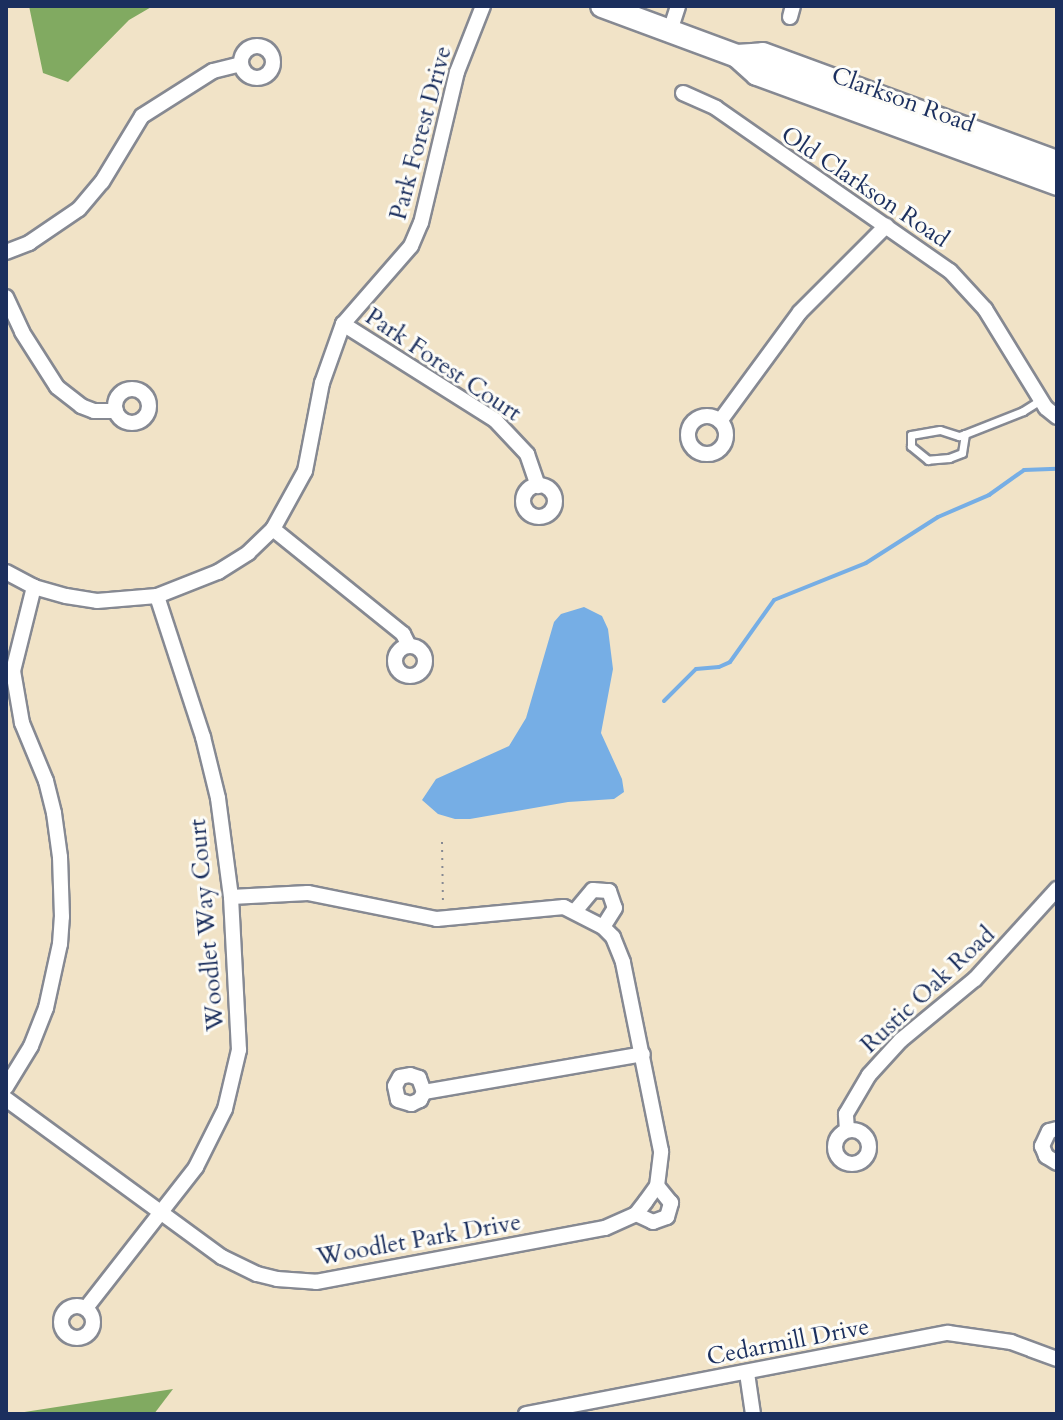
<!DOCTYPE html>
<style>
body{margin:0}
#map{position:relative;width:1063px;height:1420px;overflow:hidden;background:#f1e3c7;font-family:Cardo,serif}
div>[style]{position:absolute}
.forest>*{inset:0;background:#81aa61}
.water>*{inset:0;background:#76aee5}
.stream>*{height:4px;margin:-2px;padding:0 2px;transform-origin:2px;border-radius:2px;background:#76aee5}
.path>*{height:2px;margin-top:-1px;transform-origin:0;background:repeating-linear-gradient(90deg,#868992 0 2px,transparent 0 8px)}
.roads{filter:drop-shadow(2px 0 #868992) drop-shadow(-2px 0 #868992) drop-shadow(0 2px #868992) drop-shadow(0 -2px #868992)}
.lane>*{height:7px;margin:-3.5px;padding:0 3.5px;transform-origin:3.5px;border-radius:3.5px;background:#fff}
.street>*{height:14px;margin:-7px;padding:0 7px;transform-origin:7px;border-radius:7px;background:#fff}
.street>.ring{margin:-7px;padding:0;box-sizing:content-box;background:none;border:14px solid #fff;border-radius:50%}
.primary>*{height:22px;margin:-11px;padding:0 11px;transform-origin:11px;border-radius:11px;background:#fff}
span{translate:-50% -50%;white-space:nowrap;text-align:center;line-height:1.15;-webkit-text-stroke:6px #fdfcf7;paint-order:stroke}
.street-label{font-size:24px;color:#1b2f5e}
.frame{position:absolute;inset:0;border:8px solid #1b2f5e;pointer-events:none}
</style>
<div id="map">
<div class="forest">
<div style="clip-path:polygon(29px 6px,153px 6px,129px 20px,68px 82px,43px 73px)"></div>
<div style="clip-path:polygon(173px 1389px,154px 1414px,18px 1413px)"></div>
</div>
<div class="water">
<div style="clip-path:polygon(584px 607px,602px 616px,608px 629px,613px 669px,601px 733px,622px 779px,624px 792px,614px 799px,568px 802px,470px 819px,455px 819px,438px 814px,422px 800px,436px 779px,509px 746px,526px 718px,554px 622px,561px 614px)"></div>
</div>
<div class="stream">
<div style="left:664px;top:701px;width:45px;rotate:-45deg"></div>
<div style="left:696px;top:669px;width:23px;rotate:-5deg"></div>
<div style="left:719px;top:667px;width:12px;rotate:-24deg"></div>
<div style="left:730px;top:662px;width:76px;rotate:-54.6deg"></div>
<div style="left:774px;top:600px;width:99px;rotate:-21.9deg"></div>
<div style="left:866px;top:563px;width:85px;rotate:-32.6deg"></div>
<div style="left:938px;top:517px;width:56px;rotate:-23.3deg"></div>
<div style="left:989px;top:495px;width:43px;rotate:-35.5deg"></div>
<div style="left:1024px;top:470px;width:33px;rotate:-2deg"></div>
</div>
<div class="path">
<div style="left:442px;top:842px;width:63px;rotate:89.1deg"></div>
</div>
<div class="roads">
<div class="lane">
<div style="left:965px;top:434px;width:19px;rotate:99deg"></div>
<div style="left:962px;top:453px;width:14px;rotate:159deg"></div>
<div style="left:949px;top:458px;width:21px;rotate:175deg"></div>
<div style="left:928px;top:460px;width:22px;rotate:-141deg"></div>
<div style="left:911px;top:446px;width:11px;rotate:-90deg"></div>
<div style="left:911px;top:435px;width:29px;rotate:-10deg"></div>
<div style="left:940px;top:430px;width:20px;rotate:18deg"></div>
<div style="left:959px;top:436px;width:6px;rotate:-18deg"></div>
<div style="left:965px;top:434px;width:62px;rotate:-21.6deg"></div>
<div style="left:1023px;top:411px;width:22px;rotate:-32deg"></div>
</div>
<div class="street">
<div style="left:790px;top:17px;width:11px;rotate:-75deg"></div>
<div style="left:670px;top:31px;width:26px;rotate:-72deg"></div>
<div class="ring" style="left:241px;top:46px;width:18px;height:18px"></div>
<div style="left:683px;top:93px;width:36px;rotate:24deg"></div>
<div style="left:716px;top:108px;width:285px;rotate:34.9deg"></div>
<div style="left:950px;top:271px;width:52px;rotate:47.4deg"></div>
<div style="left:985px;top:309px;width:116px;rotate:58.4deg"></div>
<div style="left:1046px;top:408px;width:14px;rotate:39deg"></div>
<div style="left:6px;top:252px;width:25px;rotate:-21deg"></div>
<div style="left:29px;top:243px;width:60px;rotate:-34.2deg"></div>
<div style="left:79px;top:209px;width:35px;rotate:-50deg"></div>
<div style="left:102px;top:182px;width:77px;rotate:-58.8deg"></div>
<div style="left:142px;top:116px;width:84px;rotate:-32.4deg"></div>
<div style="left:213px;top:71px;width:29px;rotate:-14deg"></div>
<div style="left:6px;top:297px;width:38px;rotate:65deg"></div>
<div style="left:22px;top:332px;width:65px;rotate:57.5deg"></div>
<div style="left:57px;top:387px;width:31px;rotate:38deg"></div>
<div style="left:81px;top:406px;width:14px;rotate:21deg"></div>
<div style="left:94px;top:411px;width:22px"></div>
<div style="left:343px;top:324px;width:180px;rotate:32.3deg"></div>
<div style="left:495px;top:420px;width:47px;rotate:46.7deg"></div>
<div style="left:527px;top:454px;width:34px;rotate:71deg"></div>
<div class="ring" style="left:115px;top:389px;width:20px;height:20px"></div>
<div class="ring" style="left:688px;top:416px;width:24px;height:24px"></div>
<div style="left:720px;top:421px;width:135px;rotate:-53.7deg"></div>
<div style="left:800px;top:312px;width:122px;rotate:-45deg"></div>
<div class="ring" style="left:523px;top:485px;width:18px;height:18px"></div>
<div style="left:273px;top:529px;width:167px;rotate:38.9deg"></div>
<div style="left:403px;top:634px;width:13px;rotate:63deg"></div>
<div style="left:6px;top:572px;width:32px;rotate:28deg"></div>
<div style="left:34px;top:587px;width:33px;rotate:16deg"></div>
<div style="left:66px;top:596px;width:31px;rotate:9deg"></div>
<div style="left:97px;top:601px;width:60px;rotate:-4.8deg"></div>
<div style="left:157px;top:596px;width:66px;rotate:-21.5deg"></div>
<div style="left:218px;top:572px;width:36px;rotate:-32deg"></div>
<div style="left:248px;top:553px;width:35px;rotate:-44deg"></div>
<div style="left:273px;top:529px;width:66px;rotate:-61.1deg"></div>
<div style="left:305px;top:471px;width:90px;rotate:-79.1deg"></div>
<div style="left:322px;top:383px;width:63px;rotate:-70.4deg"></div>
<div style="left:343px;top:324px;width:103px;rotate:-48.9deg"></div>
<div style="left:411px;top:246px;width:25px;rotate:-67deg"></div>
<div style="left:421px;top:223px;width:155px;rotate:-76.6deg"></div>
<div style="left:457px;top:72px;width:71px;rotate:-68.5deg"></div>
<div class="ring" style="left:395px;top:646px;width:16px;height:16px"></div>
<div style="left:576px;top:910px;width:26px;rotate:-50deg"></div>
<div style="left:593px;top:890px;width:16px;rotate:4deg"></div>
<div style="left:609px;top:891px;width:18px;rotate:71deg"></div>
<div style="left:615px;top:908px;width:22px;rotate:122deg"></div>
<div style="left:6px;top:1087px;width:48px;rotate:-58.6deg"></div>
<div style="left:31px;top:1046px;width:41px;rotate:-68.5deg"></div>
<div style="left:46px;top:1008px;width:66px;rotate:-77.7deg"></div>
<div style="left:60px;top:944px;width:27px;rotate:-86deg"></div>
<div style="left:62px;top:917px;width:60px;rotate:-91.9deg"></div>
<div style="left:60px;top:857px;width:44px;rotate:-97.8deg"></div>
<div style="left:54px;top:813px;width:33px;rotate:-104deg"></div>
<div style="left:46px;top:781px;width:63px;rotate:-112.5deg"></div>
<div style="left:22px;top:723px;width:53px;rotate:-99.8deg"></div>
<div style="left:13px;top:671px;width:87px;rotate:-76deg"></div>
<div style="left:424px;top:1092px;width:15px;rotate:-110deg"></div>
<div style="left:419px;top:1078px;width:9px;rotate:-162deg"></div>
<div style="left:410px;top:1075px;width:10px;rotate:169deg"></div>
<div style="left:400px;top:1077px;width:10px;rotate:119deg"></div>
<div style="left:395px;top:1086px;width:14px;rotate:78deg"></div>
<div style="left:398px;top:1100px;width:14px;rotate:17deg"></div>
<div style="left:411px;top:1104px;width:10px;rotate:-24deg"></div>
<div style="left:420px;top:1100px;width:9px;rotate:-63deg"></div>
<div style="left:424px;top:1092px;width:222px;rotate:-9.8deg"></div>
<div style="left:6px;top:1099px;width:268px;rotate:36.2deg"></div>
<div style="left:222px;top:1257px;width:39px;rotate:26deg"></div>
<div style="left:257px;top:1274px;width:21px;rotate:14deg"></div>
<div style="left:277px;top:1279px;width:39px;rotate:4deg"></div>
<div style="left:316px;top:1282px;width:294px;rotate:-10.6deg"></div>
<div style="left:605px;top:1228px;width:34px;rotate:-24deg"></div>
<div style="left:636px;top:1214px;width:16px;rotate:-52deg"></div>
<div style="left:646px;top:1201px;width:19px;rotate:-54deg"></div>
<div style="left:657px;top:1186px;width:35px;rotate:-83deg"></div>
<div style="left:661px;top:1151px;width:193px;rotate:-101.4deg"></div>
<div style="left:623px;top:962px;width:27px;rotate:-112deg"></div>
<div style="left:613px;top:937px;width:14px;rotate:-135deg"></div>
<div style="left:603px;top:927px;width:44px;rotate:-152.9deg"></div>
<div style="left:564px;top:907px;width:128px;rotate:174.6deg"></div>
<div style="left:437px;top:919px;width:132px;rotate:-168.6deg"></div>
<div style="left:308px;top:893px;width:77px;rotate:177deg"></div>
<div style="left:1057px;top:1129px;width:8px;rotate:166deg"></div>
<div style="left:1049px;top:1131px;width:17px;rotate:115deg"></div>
<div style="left:1042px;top:1146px;width:11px;rotate:68deg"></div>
<div style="left:1046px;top:1156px;width:13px;rotate:32deg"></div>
<div style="left:847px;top:1130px;width:16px;rotate:-94deg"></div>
<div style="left:846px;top:1114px;width:45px;rotate:-59.5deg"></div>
<div style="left:869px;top:1075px;width:47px;rotate:-47.6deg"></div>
<div style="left:901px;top:1040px;width:96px;rotate:-39.5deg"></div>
<div style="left:975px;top:979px;width:122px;rotate:-47.7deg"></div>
<div class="ring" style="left:835px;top:1130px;width:20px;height:20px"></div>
<div style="left:636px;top:1214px;width:19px;rotate:25deg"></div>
<div style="left:653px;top:1222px;width:15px;rotate:-20deg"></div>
<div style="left:667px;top:1217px;width:15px;rotate:-74deg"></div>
<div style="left:671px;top:1203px;width:22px;rotate:-129deg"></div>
<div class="ring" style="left:61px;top:1306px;width:18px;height:18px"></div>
<div style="left:86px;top:1308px;width:179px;rotate:-52deg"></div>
<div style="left:196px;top:1167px;width:65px;rotate:-63.4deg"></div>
<div style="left:225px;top:1109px;width:61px;rotate:-76.7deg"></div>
<div style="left:239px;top:1050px;width:153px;rotate:-93deg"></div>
<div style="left:231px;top:897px;width:100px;rotate:-97.5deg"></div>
<div style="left:218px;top:798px;width:63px;rotate:-103.8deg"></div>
<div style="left:203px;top:737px;width:148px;rotate:-108.1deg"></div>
<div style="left:747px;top:1373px;width:41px;rotate:81.7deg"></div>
<div style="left:526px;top:1414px;width:430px;rotate:-10.9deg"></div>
<div style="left:948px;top:1333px;width:64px;rotate:8.1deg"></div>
<div style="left:1011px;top:1342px;width:49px;rotate:20.3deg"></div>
</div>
<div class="primary">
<div style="left:602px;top:6px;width:144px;rotate:20.3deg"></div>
<div style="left:737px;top:56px;width:27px;rotate:42deg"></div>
<div style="left:757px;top:74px;width:320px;rotate:20.1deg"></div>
<div style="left:737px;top:56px;width:26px;rotate:-4deg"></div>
<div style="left:763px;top:54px;width:313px;rotate:20.2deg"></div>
</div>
</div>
<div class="street-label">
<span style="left:903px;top:100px;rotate:20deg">Clarkson Road</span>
<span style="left:421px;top:133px;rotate:-75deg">Park Forest Drive</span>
<span style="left:865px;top:187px;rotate:34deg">Old Clarkson Road</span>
<span style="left:443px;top:365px;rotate:34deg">Park Forest Court</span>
<span style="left:207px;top:925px;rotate:-95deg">Woodlet Way Court</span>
<span style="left:928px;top:990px;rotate:-43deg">Rustic Oak Road</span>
<span style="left:419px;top:1240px;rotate:-10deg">Woodlet Park Drive</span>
<span style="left:788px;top:1342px;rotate:-11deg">Cedarmill Drive</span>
</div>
<div class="frame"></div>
</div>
